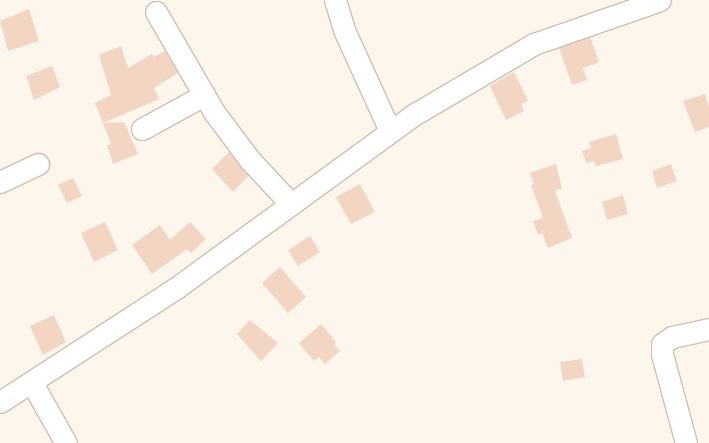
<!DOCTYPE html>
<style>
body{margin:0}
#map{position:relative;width:709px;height:443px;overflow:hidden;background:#fdf6ec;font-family:"Public Sans",sans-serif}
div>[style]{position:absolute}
.building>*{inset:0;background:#f3d5c3}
.roads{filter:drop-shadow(1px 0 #d1beb0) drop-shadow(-1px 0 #d1beb0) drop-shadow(0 1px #d1beb0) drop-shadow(0 -1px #d1beb0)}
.minor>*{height:21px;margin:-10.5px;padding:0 10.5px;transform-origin:10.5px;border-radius:10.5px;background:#fff}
span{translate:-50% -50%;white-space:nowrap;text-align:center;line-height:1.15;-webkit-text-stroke:3.5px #fffaf3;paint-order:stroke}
</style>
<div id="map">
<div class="building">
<div style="clip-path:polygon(29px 9px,39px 41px,8px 51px,0 21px)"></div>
<div style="clip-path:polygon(590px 37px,599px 62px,583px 68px,587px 80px,572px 85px,559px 48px)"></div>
<div style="clip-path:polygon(121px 46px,128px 68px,152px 54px,154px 57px,165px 51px,178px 73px,154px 88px,159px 99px,103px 123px,95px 103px,111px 95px,99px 55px)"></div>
<div style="clip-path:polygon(52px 66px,60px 87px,34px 100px,26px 76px)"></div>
<div style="clip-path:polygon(514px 72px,528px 101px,521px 104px,524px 111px,506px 120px,490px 86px)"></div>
<div style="clip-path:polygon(705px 94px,709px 107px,709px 127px,695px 132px,683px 101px)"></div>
<div style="clip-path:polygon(124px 122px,138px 154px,113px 164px,107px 145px,111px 144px,103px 123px)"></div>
<div style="clip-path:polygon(616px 134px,623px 159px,596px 166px,594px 161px,586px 163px,582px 151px,591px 148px,589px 142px)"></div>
<div style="clip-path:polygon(229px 152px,248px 176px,233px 192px,212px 169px)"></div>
<div style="clip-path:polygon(556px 164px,562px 188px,555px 191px,572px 238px,548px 248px,542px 233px,538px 235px,533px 221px,543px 218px,531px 185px,534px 184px,530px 173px)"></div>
<div style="clip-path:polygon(671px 164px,677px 181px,657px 188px,652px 171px)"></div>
<div style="clip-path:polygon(73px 178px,82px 196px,67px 203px,58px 185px)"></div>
<div style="clip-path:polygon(360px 184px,375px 212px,351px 224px,336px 197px)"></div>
<div style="clip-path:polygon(623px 195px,628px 214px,607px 220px,602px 202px)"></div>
<div style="clip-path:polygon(105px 222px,118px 250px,94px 262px,81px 233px)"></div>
<div style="clip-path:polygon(190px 222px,206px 239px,191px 253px,187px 249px,152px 274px,132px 245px,160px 225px,170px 240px)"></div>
<div style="clip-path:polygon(310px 236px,320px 252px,298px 266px,288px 250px)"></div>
<div style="clip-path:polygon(280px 267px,306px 297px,288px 313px,262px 283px)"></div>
<div style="clip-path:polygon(54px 315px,66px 342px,43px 355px,30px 326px)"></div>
<div style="clip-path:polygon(250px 320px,278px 343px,261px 361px,237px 334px)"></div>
<div style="clip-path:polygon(321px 324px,336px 342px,334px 345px,340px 351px,325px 364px,319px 357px,314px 361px,299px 343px)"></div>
<div style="clip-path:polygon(582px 359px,585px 377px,563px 381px,560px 362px)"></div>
</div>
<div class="roads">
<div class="minor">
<div style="left:335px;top:0;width:31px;rotate:73deg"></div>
<div style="left:344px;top:30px;width:111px;rotate:65.5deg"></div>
<div style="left:156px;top:12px;width:116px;rotate:59.9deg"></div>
<div style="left:214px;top:112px;width:59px;rotate:53.3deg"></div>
<div style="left:249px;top:159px;width:60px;rotate:47deg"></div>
<div style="left:142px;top:129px;width:71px;rotate:-28.7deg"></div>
<div style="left:0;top:182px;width:42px;rotate:-25.3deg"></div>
<div style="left:32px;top:383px;width:69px;rotate:60.5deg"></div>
<div style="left:0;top:402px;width:210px;rotate:-32.9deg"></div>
<div style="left:176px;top:288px;width:296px;rotate:-36.1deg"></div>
<div style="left:415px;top:114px;width:138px;rotate:-30.5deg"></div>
<div style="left:534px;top:44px;width:133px;rotate:-19.2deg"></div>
<div style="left:686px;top:443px;width:92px;rotate:-105.1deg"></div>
<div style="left:662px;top:354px;width:10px;rotate:-90deg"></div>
<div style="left:662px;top:344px;width:12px;rotate:-35deg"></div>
<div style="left:672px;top:337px;width:38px;rotate:-12deg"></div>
</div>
</div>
</div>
